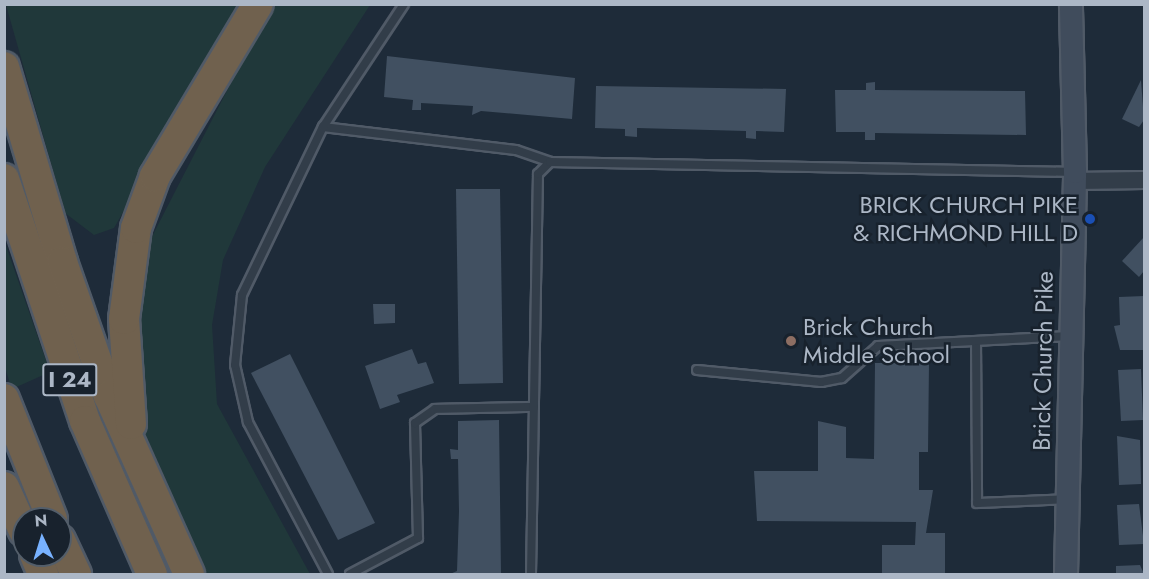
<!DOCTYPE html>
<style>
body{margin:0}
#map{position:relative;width:1149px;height:579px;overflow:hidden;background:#1e2b39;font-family:Jost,sans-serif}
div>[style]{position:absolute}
.green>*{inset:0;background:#20383a}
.building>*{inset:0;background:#415061}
.roads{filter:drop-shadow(2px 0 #505a67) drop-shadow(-2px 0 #505a67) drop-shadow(0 2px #505a67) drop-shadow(0 -2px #505a67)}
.lane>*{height:8px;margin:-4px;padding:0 4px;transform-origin:4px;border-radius:4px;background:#323d49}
.street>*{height:16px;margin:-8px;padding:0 8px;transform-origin:8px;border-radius:8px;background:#323d49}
.secondary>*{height:22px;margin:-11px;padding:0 11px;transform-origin:11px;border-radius:11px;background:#404c5c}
.highway>*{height:30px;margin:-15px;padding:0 15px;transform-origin:15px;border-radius:15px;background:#70614e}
.dots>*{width:16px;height:16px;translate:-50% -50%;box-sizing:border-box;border:3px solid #18222d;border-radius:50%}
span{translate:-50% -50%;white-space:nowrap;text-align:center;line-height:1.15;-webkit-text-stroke:5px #18222d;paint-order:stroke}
.shield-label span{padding:2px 4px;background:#18222d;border:2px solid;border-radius:4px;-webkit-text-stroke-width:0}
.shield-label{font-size:22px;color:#acb7c6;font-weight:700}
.poi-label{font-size:24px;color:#acb7c6}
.right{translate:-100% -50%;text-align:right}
.left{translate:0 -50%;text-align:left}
.street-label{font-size:24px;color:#acb7c6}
.frame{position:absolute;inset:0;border:6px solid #acb7c6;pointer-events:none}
.north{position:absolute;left:12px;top:507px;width:60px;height:60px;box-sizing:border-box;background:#18222d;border:2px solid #535e6a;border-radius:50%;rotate:356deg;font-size:16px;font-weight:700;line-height:24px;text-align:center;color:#acb7c6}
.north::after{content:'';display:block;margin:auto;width:21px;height:27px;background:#78b2ff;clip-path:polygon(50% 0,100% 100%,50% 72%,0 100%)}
</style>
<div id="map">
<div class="green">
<div style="clip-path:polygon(6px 5px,242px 5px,114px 228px,94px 235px,65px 213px)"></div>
<div style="clip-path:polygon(271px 5px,370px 5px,265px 167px,223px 260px,212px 325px,217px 404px,310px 574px,200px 574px,147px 453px,135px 393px,143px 254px)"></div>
<div style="clip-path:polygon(4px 240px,50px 372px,12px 389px,4px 365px)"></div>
</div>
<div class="building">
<div style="clip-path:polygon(387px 56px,575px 78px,572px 119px,481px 111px,472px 115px,473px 106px,421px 103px,421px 110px,412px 110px,413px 100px,384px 97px)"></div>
<div style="clip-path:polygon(1141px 80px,1144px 120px,1139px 127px,1122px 119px)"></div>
<div style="clip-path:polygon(875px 82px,875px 90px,1025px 91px,1026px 135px,875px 133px,875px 140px,865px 140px,865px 132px,836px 132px,835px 90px,866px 90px,866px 83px)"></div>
<div style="clip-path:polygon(596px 86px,786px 89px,784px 132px,756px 131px,756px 139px,746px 138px,746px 131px,637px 128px,637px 137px,625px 136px,625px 129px,595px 128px)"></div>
<div style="clip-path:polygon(456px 189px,500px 189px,503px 383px,459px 384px)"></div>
<div style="clip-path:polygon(1144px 237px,1144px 271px,1139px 277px,1122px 261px)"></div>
<div style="clip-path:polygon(1144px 296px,1144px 350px,1120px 350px,1114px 326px,1120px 325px,1119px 297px)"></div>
<div style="clip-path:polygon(373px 304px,395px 304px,395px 323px,374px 324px)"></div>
<div style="clip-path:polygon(412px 349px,418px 364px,426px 362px,434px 383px,397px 395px,400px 402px,380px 409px,365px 366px)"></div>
<div style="clip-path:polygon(290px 354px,375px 523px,338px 540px,251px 373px)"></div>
<div style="clip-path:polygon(875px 363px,929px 363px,928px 452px,919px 452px,919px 490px,933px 490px,926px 533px,945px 533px,945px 574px,882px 574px,882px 545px,915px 545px,916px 522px,757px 521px,754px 471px,818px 471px,818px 421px,846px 427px,846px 458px,874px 459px)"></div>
<div style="clip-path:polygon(1141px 369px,1143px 420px,1121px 421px,1118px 370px)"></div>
<div style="clip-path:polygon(499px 420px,501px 574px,450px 574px,457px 571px,459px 511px,458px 459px,451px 459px,450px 449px,458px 450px,458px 421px)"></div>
<div style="clip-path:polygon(1117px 436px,1140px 440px,1141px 484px,1119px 485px)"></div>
<div style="clip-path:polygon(1139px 504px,1144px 544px,1119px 545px,1117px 505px)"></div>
<div style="clip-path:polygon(1140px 565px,1144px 574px,1116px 574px,1116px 566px)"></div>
</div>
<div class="roads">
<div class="lane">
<div style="left:323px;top:127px;width:194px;rotate:6.8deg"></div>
<div style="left:516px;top:150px;width:36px;rotate:19deg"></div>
<div style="left:976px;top:341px;width:162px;rotate:89.6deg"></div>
<div style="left:977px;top:503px;width:90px;rotate:-2.5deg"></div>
<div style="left:697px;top:370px;width:125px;rotate:5.5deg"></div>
<div style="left:821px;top:382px;width:21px;rotate:-11deg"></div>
<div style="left:842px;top:378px;width:48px;rotate:-41.6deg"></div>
<div style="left:878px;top:346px;width:192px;rotate:-3deg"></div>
<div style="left:328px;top:574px;width:172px;rotate:-117.8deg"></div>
<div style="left:248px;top:422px;width:58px;rotate:-102.8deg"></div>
<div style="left:235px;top:365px;width:70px;rotate:-84.3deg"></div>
<div style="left:242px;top:295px;width:187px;rotate:-64.3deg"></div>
<div style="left:323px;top:127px;width:147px;rotate:-56.6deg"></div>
<div style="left:350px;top:574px;width:77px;rotate:-27.9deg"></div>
<div style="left:418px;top:538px;width:115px;rotate:-91.5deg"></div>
<div style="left:415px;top:423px;width:24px;rotate:-35deg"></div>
<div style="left:435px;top:409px;width:99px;rotate:-1.2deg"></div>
<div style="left:531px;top:574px;width:400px;rotate:-89deg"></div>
<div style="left:538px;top:174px;width:17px;rotate:-45deg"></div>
<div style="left:550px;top:162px;width:524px;rotate:1.09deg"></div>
</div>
<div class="street">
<div style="left:1075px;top:181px;width:69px;rotate:-0.8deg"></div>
</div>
<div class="secondary">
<div style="left:1066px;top:574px;width:402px;rotate:-88.7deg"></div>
<div style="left:1075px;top:172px;width:168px;rotate:-91.4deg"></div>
</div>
<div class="highway">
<div style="left:4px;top:67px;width:203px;rotate:73.4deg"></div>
<div style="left:62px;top:262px;width:142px;rotate:70.7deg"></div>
<div style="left:109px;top:396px;width:195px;rotate:65.8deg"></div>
<div style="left:4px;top:179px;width:255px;rotate:71.5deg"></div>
<div style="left:85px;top:421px;width:167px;rotate:66.4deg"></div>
<div style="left:4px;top:399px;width:129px;rotate:68.2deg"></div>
<div style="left:131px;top:424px;width:105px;rotate:-93.8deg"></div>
<div style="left:124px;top:319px;width:92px;rotate:-82.5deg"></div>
<div style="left:136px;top:228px;width:55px;rotate:-69.9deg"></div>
<div style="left:155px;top:176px;width:200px;rotate:-59.1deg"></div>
<div style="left:4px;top:487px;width:48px;rotate:65.6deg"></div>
<div style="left:60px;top:540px;width:38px;rotate:65deg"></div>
<div style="left:35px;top:555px;width:21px;rotate:67deg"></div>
</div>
</div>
<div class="dots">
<div style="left:1090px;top:219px;background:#1a4fb4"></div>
<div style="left:791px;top:341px;background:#8d6e63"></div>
</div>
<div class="shield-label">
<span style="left:70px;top:380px">I 24</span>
</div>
<div class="poi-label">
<span class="right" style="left:1078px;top:219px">BRICK CHURCH PIKE<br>&amp; RICHMOND HILL D</span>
<span class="left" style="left:803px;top:341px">Brick Church<br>Middle School</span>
</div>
<div class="street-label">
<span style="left:1043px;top:361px;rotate:-89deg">Brick Church Pike</span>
</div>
<div class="frame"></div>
<div class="north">N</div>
</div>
